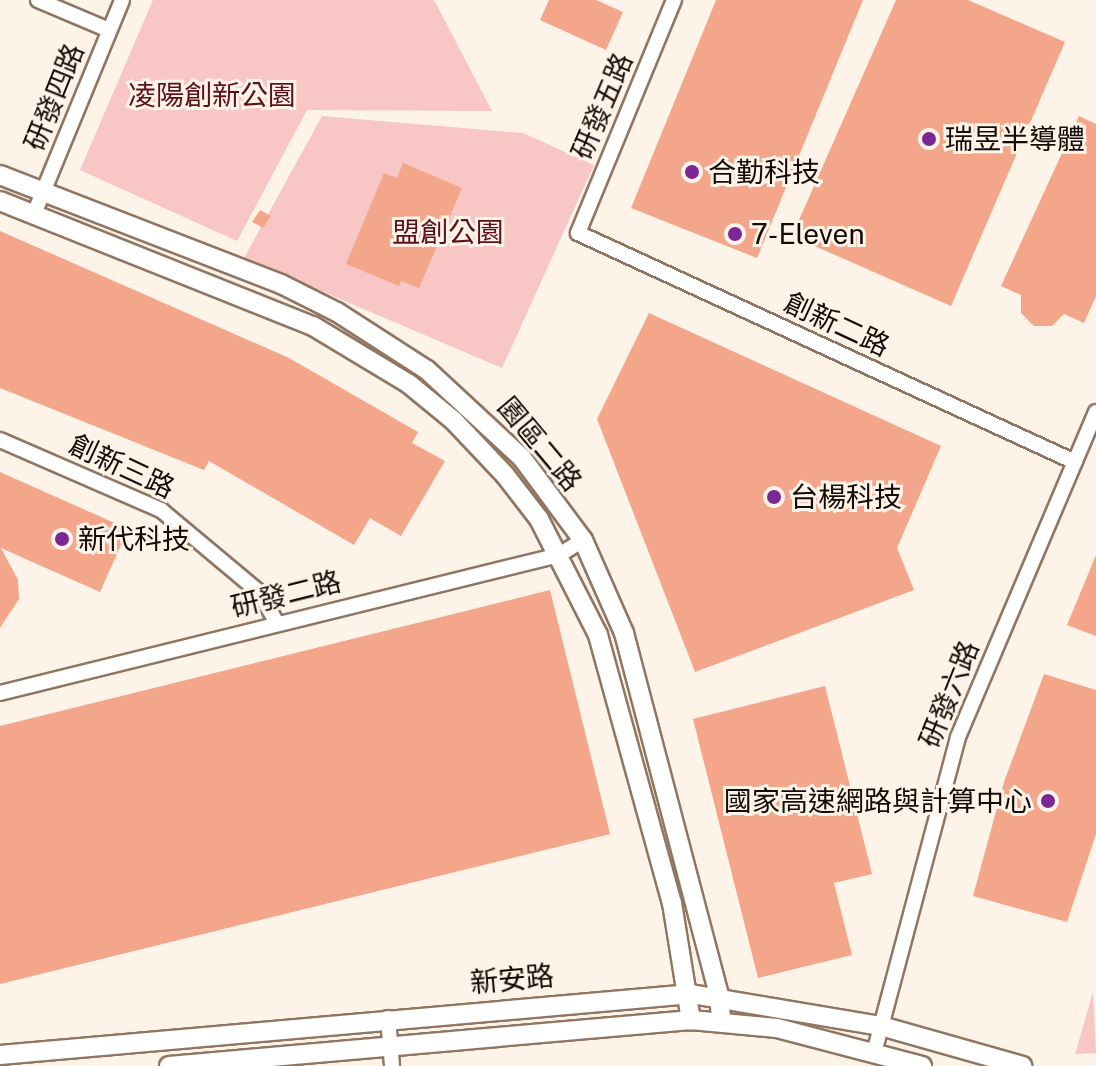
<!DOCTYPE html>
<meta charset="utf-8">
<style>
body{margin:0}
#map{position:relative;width:1096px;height:1066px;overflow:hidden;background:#fef3e9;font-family:"Public Sans","Noto Sans TC",sans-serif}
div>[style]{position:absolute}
.green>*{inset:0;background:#f7c6c5}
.building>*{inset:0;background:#f3a68a}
.roads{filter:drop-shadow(2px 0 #907662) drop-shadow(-2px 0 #907662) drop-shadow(0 2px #907662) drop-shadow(0 -2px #907662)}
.minor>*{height:14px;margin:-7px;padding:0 7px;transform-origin:7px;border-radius:7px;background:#fff}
.tertiary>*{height:18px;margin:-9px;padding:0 9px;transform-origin:9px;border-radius:9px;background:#fff}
.dots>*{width:22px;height:22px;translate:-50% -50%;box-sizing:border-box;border:4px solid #fef3e9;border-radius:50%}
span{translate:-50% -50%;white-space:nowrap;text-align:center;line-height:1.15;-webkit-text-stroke:6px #fef3e9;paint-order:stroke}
.park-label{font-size:28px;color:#5a111a}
.street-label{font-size:28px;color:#140b04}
.poi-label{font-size:28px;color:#140b04}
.left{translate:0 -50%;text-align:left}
.right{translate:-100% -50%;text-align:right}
</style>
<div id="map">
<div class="green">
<div style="clip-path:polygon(153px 0,434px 0,492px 111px,307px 110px,237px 241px,80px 170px)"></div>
<div style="clip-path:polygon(322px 116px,523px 133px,594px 165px,502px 368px,244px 258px)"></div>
<div style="clip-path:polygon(1093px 992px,1096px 1053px,1075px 1054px)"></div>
</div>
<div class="building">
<div style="clip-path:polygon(549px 0,596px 0,623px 12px,606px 50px,540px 20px)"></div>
<div style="clip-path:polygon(716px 0,863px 0,757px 258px,631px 208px)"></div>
<div style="clip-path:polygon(896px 0,968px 0,1065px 42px,951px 306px,792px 236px)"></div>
<div style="clip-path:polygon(1079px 116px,1096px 124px,1096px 296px,1084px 323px,1064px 314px,1052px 326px,1034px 326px,1021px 313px,1021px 295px,1001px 286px)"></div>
<div style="clip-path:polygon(403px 163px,462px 188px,419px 288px,401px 281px,399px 286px,346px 264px,384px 173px,397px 178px)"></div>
<div style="clip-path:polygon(260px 210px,271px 216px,263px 228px,252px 222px)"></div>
<div style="clip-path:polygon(0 231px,289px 358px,418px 432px,412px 443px,445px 461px,401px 536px,370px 518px,354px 545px,209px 461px,204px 470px,0 388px)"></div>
<div style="clip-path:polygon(649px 313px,941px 446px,897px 548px,914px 590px,695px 672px,597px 419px)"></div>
<div style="clip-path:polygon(0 472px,128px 529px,100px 592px,1px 548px,18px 580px,19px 599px,0 628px)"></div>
<div style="clip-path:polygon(1096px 555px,1096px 636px,1067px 625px)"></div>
<div style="clip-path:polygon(550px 590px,610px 834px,0 984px,0 726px)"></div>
<div style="clip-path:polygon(1044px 674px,1096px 690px,1096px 834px,1067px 922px,973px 896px,1004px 782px)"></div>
<div style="clip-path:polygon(825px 686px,872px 874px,834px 883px,852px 955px,758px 978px,693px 719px)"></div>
</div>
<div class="roads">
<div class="minor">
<div style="left:38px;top:0;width:77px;rotate:22.9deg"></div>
<div style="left:674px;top:0;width:252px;rotate:112.4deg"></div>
<div style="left:578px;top:233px;width:547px;rotate:24.74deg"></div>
<div style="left:34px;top:214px;width:231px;rotate:-67.6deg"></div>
<div style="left:0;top:440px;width:176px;rotate:23.5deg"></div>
<div style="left:161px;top:510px;width:128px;rotate:39.9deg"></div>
<div style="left:259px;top:592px;width:36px;rotate:60deg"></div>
<div style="left:0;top:693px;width:576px;rotate:-13.87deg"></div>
<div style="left:559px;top:555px;width:28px;rotate:-32deg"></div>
<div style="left:388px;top:1018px;width:48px;rotate:85.2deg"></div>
<div style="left:874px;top:1053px;width:327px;rotate:-75.1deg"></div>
<div style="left:958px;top:737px;width:353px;rotate:-67deg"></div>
</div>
<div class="tertiary">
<div style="left:0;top:175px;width:301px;rotate:21.2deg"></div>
<div style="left:281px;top:284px;width:63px;rotate:26.6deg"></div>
<div style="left:337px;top:312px;width:107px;rotate:32.8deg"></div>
<div style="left:427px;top:370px;width:129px;rotate:42.8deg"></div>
<div style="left:522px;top:458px;width:102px;rotate:53.4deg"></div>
<div style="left:583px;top:540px;width:102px;rotate:66.2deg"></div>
<div style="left:624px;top:633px;width:374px;rotate:75.3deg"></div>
<div style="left:719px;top:995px;width:25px;rotate:85deg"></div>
<div style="left:0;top:201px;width:337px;rotate:21.8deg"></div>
<div style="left:313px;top:326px;width:112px;rotate:31.1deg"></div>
<div style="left:409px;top:384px;width:58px;rotate:39.4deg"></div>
<div style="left:454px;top:421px;width:74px;rotate:46.6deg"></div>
<div style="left:505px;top:475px;width:56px;rotate:52.3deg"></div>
<div style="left:539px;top:519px;width:130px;rotate:63deg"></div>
<div style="left:598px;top:635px;width:278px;rotate:74.6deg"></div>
<div style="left:672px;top:903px;width:119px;rotate:80.8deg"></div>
<div style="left:0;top:1055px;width:694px;rotate:-5.04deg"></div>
<div style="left:691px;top:994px;width:193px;rotate:9.6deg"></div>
<div style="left:881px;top:1026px;width:147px;rotate:15.8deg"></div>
<div style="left:169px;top:1066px;width:524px;rotate:-5.04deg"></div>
<div style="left:691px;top:1020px;width:86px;rotate:5.3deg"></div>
<div style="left:777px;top:1028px;width:150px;rotate:14.7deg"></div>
</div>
</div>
<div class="dots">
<div style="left:929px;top:139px;background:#7b2796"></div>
<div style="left:692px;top:172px;background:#7b2796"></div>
<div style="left:735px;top:234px;background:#7b2796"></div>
<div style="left:774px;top:497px;background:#7b2796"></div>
<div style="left:62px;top:539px;background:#7b2796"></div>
<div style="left:1048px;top:801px;background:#7b2796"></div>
</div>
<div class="park-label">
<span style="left:212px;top:95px">凌陽創新公園</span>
<span style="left:448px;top:232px">盟創公園</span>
</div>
<div class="street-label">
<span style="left:54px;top:97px;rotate:-68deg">研發四路</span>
<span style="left:602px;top:106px;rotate:-67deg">研發五路</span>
<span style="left:837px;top:324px;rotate:25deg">創新二路</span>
<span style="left:540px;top:444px;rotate:50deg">園區二路</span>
<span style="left:122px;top:466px;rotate:25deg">創新三路</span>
<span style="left:286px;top:594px;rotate:-14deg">研發二路</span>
<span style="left:949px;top:694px;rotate:-68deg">研發六路</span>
<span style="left:512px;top:979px;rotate:-5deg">新安路</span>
</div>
<div class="poi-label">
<span class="left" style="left:945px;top:139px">瑞昱半導體</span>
<span class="left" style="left:708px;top:172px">合勤科技</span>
<span class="left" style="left:751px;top:234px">7-Eleven</span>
<span class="left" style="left:790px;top:497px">台楊科技</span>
<span class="left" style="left:78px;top:539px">新代科技</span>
<span class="right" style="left:1032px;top:801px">國家高速網路與計算中心</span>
</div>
</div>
